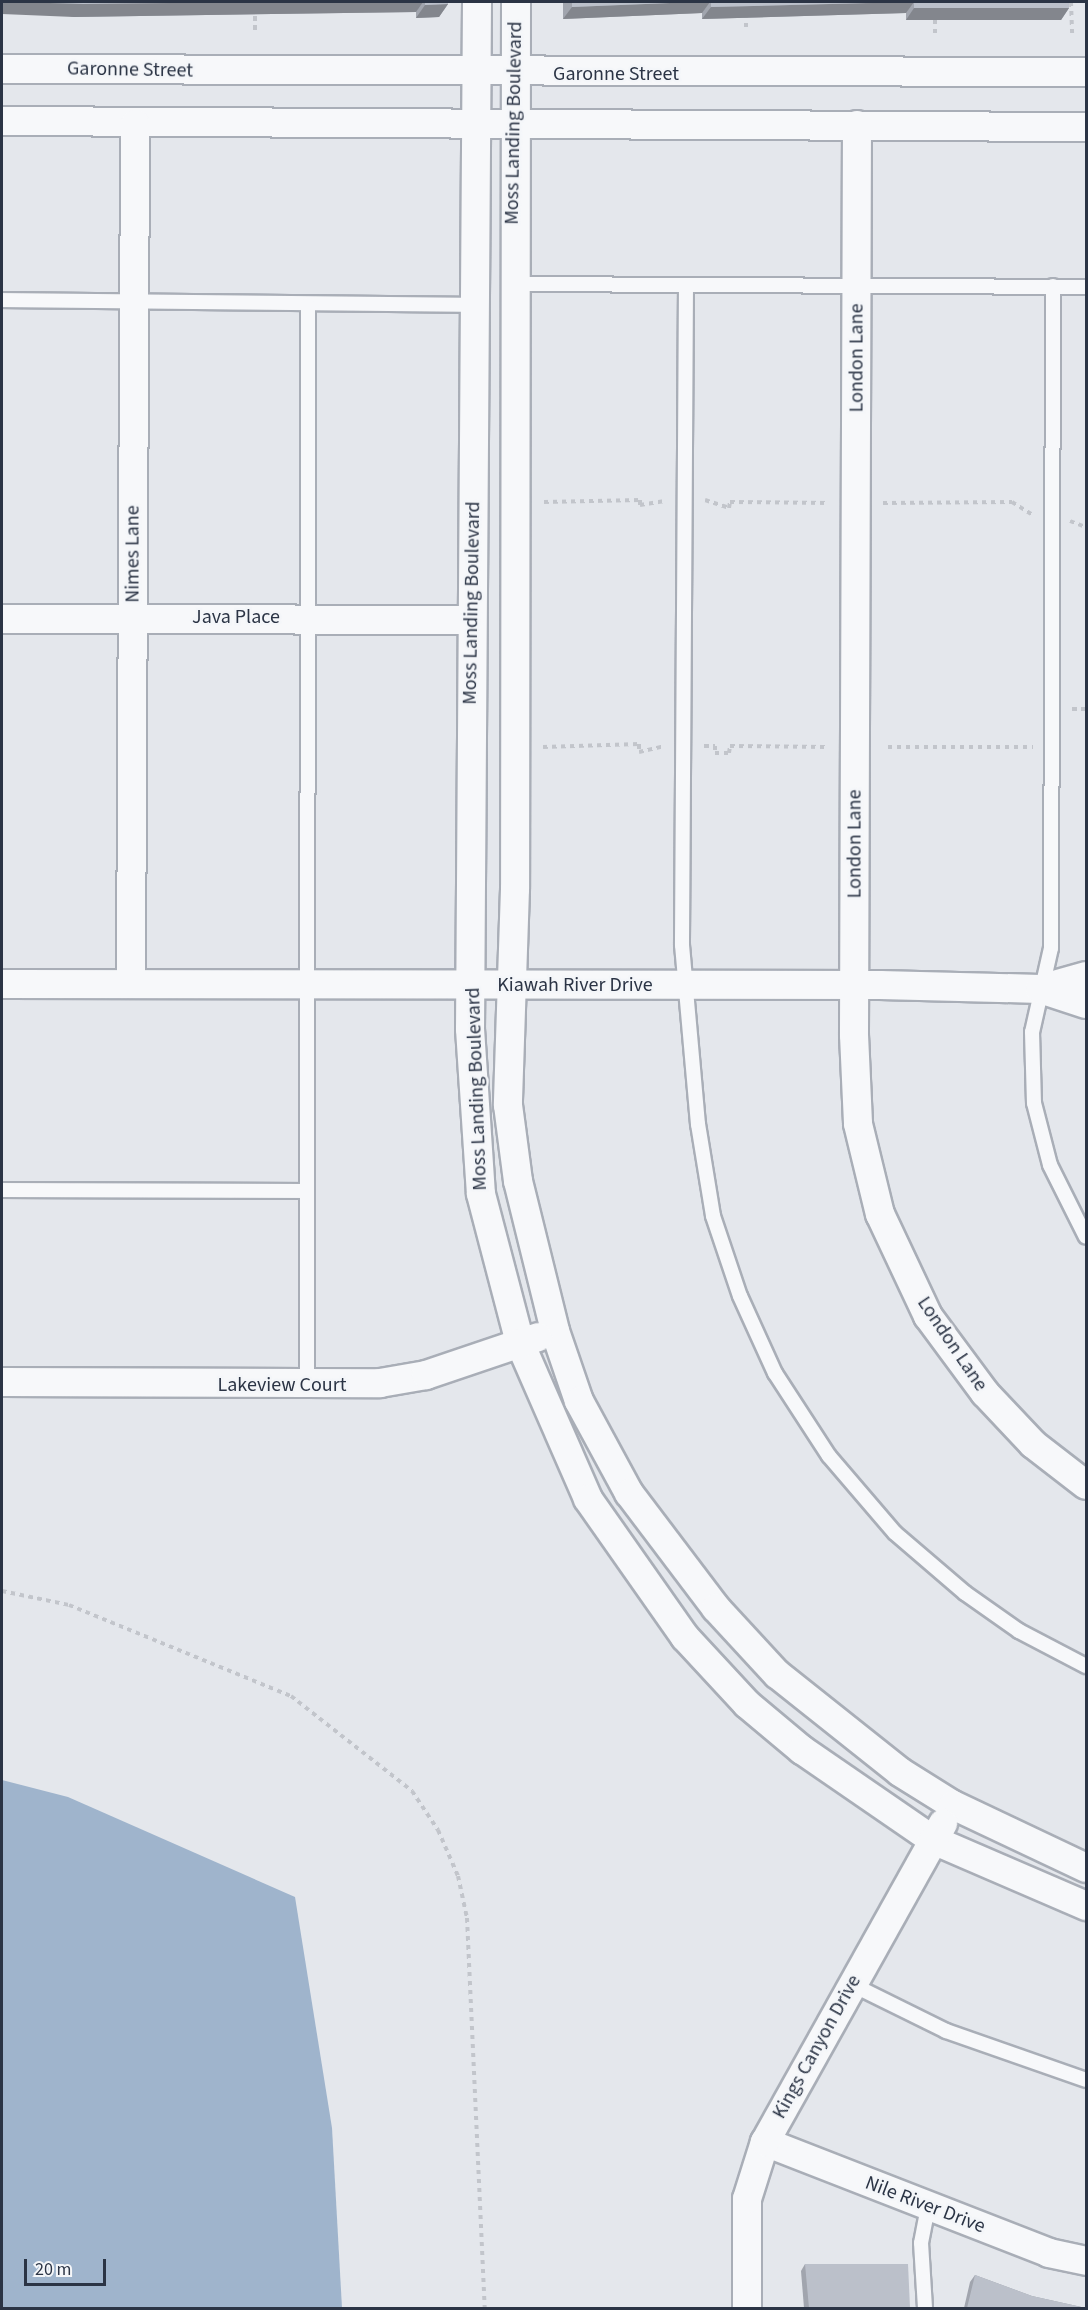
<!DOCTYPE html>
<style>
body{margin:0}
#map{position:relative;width:1088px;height:2310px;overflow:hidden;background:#e4e7ec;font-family:"Source Sans 3",sans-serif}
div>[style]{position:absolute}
.water>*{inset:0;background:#9fb4cc}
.path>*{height:4px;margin-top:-2px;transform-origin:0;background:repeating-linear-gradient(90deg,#c2c5cb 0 4.5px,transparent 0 9px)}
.roads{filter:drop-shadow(2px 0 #a9aeb7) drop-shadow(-2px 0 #a9aeb7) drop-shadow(0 2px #a9aeb7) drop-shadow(0 -2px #a9aeb7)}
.lane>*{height:14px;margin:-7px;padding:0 7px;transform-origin:7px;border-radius:7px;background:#f7f8fa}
.street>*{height:28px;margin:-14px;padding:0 14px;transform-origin:14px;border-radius:14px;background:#f7f8fa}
.wall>*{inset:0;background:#a1a5ae}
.shaded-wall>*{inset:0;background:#83868d}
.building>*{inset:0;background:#bbc0ca}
span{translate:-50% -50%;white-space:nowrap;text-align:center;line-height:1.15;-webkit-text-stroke:5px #f4f6f9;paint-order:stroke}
.street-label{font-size:20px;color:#2b3445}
.frame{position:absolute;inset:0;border:3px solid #2b3445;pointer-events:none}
.scale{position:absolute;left:24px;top:2259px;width:82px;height:27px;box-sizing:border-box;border:3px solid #2b3445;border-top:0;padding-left:8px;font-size:18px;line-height:21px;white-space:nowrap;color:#2b3445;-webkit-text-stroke:4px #f4f6f9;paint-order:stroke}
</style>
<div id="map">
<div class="water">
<div style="clip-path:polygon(2px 1780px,68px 1797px,295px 1897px,332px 2128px,342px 2308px,2px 2308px)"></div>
</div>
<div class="path">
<div style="left:1071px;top:2px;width:31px;rotate:88deg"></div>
<div style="left:746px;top:14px;width:18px;rotate:90deg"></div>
<div style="left:255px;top:30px;width:28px;rotate:-90deg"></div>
<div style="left:935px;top:33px;width:18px;rotate:-90deg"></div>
<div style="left:705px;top:500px;width:25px;rotate:18deg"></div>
<div style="left:729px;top:508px;width:6px;rotate:-81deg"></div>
<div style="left:730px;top:502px;width:99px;rotate:0.6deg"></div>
<div style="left:544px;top:502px;width:96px;rotate:-1.2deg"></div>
<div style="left:640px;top:500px;width:5px;rotate:90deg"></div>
<div style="left:640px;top:505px;width:25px;rotate:-9deg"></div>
<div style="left:883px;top:503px;width:129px;rotate:-0.4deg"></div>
<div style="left:1012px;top:502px;width:25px;rotate:32deg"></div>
<div style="left:1070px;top:521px;width:17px;rotate:21deg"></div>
<div style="left:1072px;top:709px;width:14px"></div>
<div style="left:704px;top:746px;width:11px"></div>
<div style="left:715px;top:746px;width:7px;rotate:90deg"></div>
<div style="left:715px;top:753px;width:14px"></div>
<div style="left:729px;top:753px;width:7px;rotate:-82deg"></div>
<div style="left:730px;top:746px;width:95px;rotate:0.6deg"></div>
<div style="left:543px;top:747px;width:96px;rotate:-1.8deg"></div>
<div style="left:639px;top:744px;width:8px;rotate:90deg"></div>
<div style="left:639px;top:752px;width:26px;rotate:-13deg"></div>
<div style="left:888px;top:747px;width:145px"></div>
<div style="left:2px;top:1591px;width:68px;rotate:11.8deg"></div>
<div style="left:69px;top:1605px;width:240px;rotate:22.3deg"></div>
<div style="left:291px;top:1696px;width:154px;rotate:38.1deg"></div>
<div style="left:412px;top:1791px;width:47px;rotate:56.3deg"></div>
<div style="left:438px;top:1830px;width:50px;rotate:66.5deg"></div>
<div style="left:458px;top:1876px;width:43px;rotate:77.9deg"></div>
<div style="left:467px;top:1918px;width:390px;rotate:87.4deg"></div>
</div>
<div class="roads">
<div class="lane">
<div style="left:514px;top:284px;width:572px;rotate:0.3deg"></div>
<div style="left:686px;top:285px;width:660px;rotate:90.35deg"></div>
<div style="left:682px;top:945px;width:180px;rotate:84.9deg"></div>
<div style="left:698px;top:1124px;width:93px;rotate:80.7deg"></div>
<div style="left:713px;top:1216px;width:84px;rotate:71.4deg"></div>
<div style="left:740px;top:1296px;width:85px;rotate:65.6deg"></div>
<div style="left:775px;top:1373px;width:99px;rotate:57deg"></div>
<div style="left:829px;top:1456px;width:101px;rotate:49.4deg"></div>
<div style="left:895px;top:1533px;width:92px;rotate:40.6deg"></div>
<div style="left:965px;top:1593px;width:66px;rotate:35.1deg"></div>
<div style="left:1019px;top:1631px;width:76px;rotate:27.6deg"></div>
<div style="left:1053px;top:286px;width:662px;rotate:90.17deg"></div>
<div style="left:1051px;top:948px;width:86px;rotate:102.7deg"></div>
<div style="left:1032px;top:1032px;width:71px;rotate:88.4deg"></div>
<div style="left:1034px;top:1103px;width:64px;rotate:75.5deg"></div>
<div style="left:1050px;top:1165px;width:80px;rotate:63.4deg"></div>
<div style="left:2px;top:300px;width:477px;rotate:0.6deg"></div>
<div style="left:2px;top:1190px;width:302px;rotate:0.2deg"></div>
<div style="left:307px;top:1386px;width:1081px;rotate:-89.95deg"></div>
<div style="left:851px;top:1984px;width:106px;rotate:26.3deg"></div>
<div style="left:946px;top:2031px;width:148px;rotate:19.3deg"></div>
<div style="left:925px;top:2308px;width:65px;rotate:-93.5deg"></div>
<div style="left:921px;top:2243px;width:36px;rotate:-79deg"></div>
</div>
<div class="street">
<div style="left:477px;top:2px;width:1027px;rotate:90.39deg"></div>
<div style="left:470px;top:1029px;width:165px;rotate:86.2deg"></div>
<div style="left:481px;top:1194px;width:154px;rotate:75.3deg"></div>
<div style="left:520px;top:1343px;width:170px;rotate:66.4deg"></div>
<div style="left:588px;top:1499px;width:169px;rotate:54.9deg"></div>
<div style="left:685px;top:1637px;width:91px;rotate:47.2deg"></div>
<div style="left:747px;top:1704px;width:72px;rotate:39.9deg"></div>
<div style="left:802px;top:1750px;width:159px;rotate:34.5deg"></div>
<div style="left:933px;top:1840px;width:167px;rotate:23.3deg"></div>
<div style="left:516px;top:2px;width:887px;rotate:90.06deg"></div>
<div style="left:515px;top:889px;width:216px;rotate:91.9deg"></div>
<div style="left:508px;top:1105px;width:77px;rotate:82.5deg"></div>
<div style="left:518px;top:1181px;width:154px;rotate:76.1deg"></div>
<div style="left:555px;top:1331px;width:74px;rotate:71.1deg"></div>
<div style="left:579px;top:1401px;width:105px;rotate:61.5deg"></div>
<div style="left:629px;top:1493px;width:144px;rotate:52.9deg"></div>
<div style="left:716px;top:1608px;width:90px;rotate:47.3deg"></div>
<div style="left:777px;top:1674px;width:157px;rotate:38.5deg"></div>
<div style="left:900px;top:1772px;width:62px;rotate:31.9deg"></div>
<div style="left:953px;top:1805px;width:147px;rotate:25.3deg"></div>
<div style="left:2px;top:69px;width:1084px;rotate:0.16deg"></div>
<div style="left:2px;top:121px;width:1084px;rotate:0.32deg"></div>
<div style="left:857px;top:125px;width:910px;rotate:90.19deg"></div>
<div style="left:854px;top:1035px;width:89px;rotate:87.4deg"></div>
<div style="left:858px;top:1124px;width:93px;rotate:76.3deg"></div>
<div style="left:880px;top:1214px;width:113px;rotate:64.8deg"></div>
<div style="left:928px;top:1316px;width:96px;rotate:53.5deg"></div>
<div style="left:985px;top:1393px;width:70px;rotate:46.7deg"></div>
<div style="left:1033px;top:1444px;width:67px;rotate:37.7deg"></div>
<div style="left:2px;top:619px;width:468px;rotate:0.1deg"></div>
<div style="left:131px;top:983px;width:859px;rotate:-89.73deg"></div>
<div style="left:2px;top:984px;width:878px;rotate:0.07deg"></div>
<div style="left:880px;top:985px;width:160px;rotate:1.4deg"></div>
<div style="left:1040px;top:989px;width:48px;rotate:18.1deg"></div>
<div style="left:1040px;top:989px;width:48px;rotate:-15.8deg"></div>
<div style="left:2px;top:1382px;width:378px;rotate:0.2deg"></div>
<div style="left:380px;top:1383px;width:47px;rotate:-9.9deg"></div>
<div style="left:426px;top:1375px;width:118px;rotate:-18.7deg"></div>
<div style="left:765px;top:2142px;width:305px;rotate:21.3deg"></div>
<div style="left:1049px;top:2253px;width:38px;rotate:12deg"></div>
<div style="left:747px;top:2308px;width:109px;rotate:-90deg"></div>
<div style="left:747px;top:2199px;width:60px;rotate:-72.5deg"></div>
<div style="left:765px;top:2142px;width:365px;rotate:-60.8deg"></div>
</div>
</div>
<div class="wall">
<div style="clip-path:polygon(2px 2px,447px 2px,448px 4px,439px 17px,416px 18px,416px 12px,74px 17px)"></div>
<div style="clip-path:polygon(563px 2px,1069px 2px,1069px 8px,1061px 20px,906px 20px,906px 13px,702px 19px,702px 13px,563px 19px)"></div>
<div style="clip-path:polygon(805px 2264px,910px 2308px,804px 2308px,801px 2271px)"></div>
<div style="clip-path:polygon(975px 2275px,1032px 2296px,1086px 2308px,964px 2308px,970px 2282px)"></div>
</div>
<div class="shaded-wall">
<div style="clip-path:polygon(2px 2px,423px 2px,416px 12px,74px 17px,2px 14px)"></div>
<div style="clip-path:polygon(694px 2px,710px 2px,702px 13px,563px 19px,572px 7px)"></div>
<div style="clip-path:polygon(914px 2px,906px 13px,702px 19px,711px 7px)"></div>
<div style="clip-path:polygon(448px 4px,439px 17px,416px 18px,425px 5px)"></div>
<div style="clip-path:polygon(914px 8px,1069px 8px,1061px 20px,906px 20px)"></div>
</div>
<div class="building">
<div style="clip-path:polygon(17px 2px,259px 2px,83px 4px)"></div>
<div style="clip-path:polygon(425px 2px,447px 2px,448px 4px,425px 5px)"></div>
<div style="clip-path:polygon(572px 2px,694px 2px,572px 7px)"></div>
<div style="clip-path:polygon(711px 2px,904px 2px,711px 7px)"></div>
<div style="clip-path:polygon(914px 2px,1069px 2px,1069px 8px,914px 8px)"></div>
<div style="clip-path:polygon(805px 2264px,908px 2264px,910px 2308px,809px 2308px)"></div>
<div style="clip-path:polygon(975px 2275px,1032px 2296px,1086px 2308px,967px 2308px)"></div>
</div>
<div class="street-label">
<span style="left:130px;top:70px;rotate:1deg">Garonne Street</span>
<span style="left:616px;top:74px">Garonne Street</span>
<span style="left:514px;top:123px;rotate:-89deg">Moss Landing Boulevard</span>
<span style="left:857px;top:358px;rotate:-90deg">London Lane</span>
<span style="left:133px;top:554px;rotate:-90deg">Nimes Lane</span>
<span style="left:472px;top:603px;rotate:-89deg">Moss Landing Boulevard</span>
<span style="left:236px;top:617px">Java Place</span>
<span style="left:855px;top:844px;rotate:-90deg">London Lane</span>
<span style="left:575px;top:985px">Kiawah River Drive</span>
<span style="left:477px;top:1089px;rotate:-92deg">Moss Landing Boulevard</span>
<span style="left:952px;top:1344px;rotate:56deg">London Lane</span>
<span style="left:282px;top:1385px">Lakeview Court</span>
<span style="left:817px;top:2047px;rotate:-61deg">Kings Canyon Drive</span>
<span style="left:925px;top:2205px;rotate:21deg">Nile River Drive</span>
</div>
<div class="frame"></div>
<div class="scale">20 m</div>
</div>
